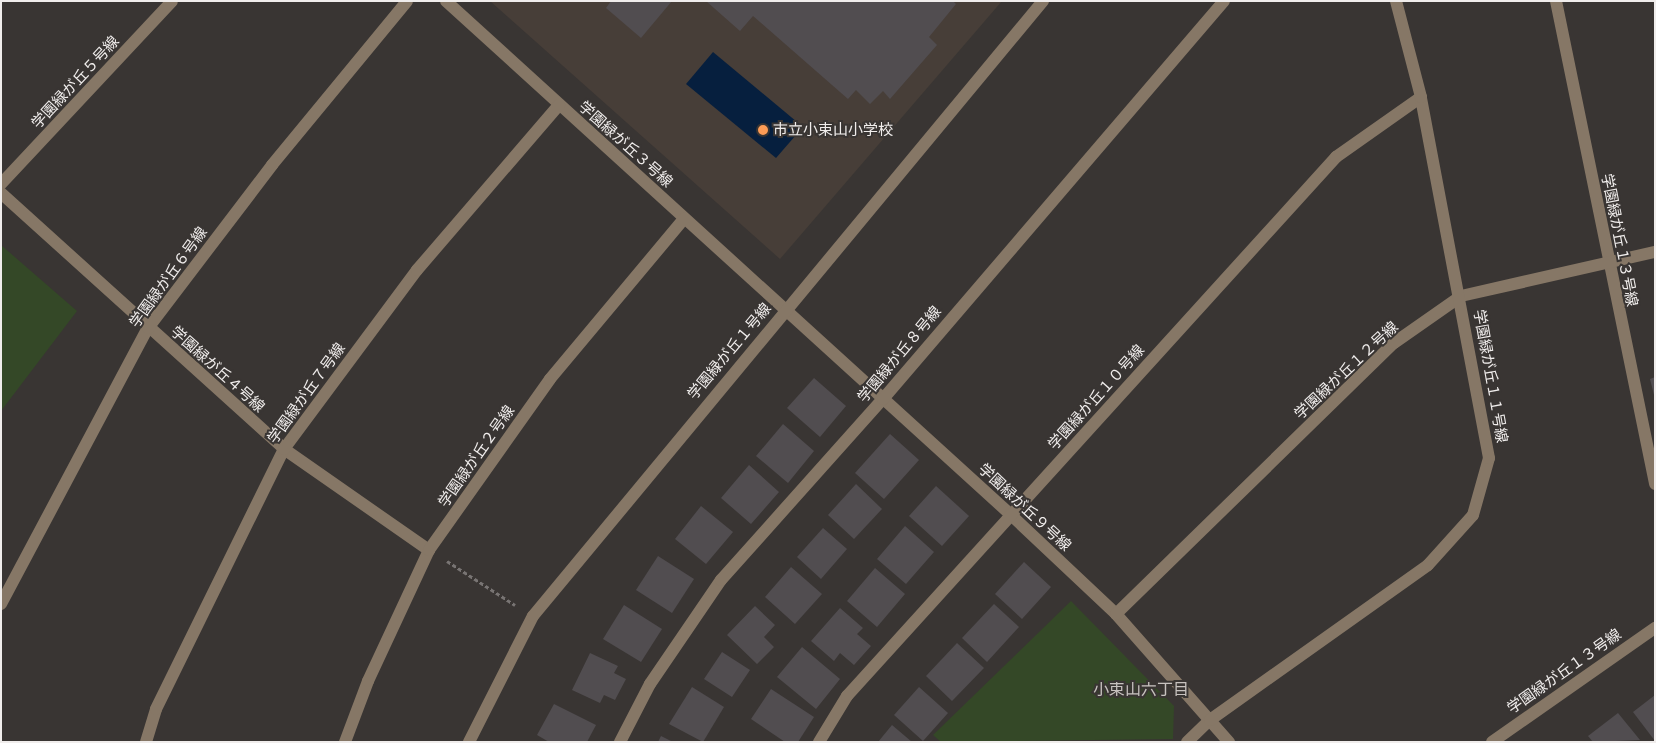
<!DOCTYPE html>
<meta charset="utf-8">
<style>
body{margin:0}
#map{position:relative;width:1656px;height:743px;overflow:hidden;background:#393533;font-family:Mulish,"Noto Sans JP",sans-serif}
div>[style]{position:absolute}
.built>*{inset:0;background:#473e38}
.green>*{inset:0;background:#344827}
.water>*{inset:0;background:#061f3e}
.building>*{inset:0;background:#514d50}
.path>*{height:3px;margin-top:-1.5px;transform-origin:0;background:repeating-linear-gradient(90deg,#787473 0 4px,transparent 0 6.5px)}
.minor>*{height:12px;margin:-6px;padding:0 6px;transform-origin:6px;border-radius:6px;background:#867766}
.dots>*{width:14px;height:14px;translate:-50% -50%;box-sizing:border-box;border:2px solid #393533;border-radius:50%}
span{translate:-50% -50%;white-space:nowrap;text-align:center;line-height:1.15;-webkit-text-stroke:4px #393533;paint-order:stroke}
.street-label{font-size:15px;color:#f0edec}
.poi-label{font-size:15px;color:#f0edec}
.left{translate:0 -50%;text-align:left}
.neighbourhood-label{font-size:16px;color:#c7c2bf}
.frame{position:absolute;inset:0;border:2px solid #f0edec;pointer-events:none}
</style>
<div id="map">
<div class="built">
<div style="clip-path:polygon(490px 1px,1002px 1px,780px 259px)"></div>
</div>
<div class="green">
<div style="clip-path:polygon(1px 245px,77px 311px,1px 411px)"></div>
<div style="clip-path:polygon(1071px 601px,1174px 706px,1173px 739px,941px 742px,933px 735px)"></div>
</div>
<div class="water">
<div style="clip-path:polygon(713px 52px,803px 127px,776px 158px,686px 84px)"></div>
</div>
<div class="building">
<div style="clip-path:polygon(611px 1px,672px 1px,641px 38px,606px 8px)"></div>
<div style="clip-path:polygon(706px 1px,953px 1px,956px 4px,929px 37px,937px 45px,890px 99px,883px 91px,870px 104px,856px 90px,848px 99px,753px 16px,740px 31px)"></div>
<div style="clip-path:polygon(1655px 377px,1655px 395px,1654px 395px,1650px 379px)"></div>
<div style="clip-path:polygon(814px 378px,846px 406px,820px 437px,787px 408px)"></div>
<div style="clip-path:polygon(783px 424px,814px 451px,788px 483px,756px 456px)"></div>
<div style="clip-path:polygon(890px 434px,919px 460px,884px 499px,855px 473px)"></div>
<div style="clip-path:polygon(749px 465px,779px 492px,751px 524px,721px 498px)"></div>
<div style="clip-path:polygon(856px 484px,882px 509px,854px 539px,828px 515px)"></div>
<div style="clip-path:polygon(936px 486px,969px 516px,942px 546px,909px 516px)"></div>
<div style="clip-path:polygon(701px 506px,733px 532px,706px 564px,675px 539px)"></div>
<div style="clip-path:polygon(905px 526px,934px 552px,906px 584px,877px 559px)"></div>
<div style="clip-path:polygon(823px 528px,847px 549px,821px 579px,797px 557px)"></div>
<div style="clip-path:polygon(658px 556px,694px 579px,672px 613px,636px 590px)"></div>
<div style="clip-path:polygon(1024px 562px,1051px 587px,1022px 619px,995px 594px)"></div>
<div style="clip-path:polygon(791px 567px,822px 594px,795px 624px,765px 597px)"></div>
<div style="clip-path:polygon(875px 568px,905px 594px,877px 627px,847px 601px)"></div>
<div style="clip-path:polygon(994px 604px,1019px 627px,987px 662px,962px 638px)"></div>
<div style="clip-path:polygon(624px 605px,662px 629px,641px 662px,603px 639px)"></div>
<div style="clip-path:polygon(755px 606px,775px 625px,764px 637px,774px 647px,757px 664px,727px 635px)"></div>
<div style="clip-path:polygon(840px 608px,863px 628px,857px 634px,871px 646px,854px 665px,840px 653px,834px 661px,811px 641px)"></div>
<div style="clip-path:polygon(957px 643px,984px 668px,952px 701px,926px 676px)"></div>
<div style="clip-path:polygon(802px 647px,840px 679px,816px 709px,777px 677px)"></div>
<div style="clip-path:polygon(722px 652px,750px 670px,732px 697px,704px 679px)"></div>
<div style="clip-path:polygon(590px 653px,618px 666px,614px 673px,626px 679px,615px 700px,604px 695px,600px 703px,572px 690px)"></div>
<div style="clip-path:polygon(692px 687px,724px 707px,703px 742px,669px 724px)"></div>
<div style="clip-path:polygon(919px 687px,948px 713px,923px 741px,894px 715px)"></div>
<div style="clip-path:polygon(771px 689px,814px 717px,798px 742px,785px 742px,751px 719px)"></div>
<div style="clip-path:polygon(1655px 695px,1655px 741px,1633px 712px)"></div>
<div style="clip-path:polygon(554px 704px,596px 725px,587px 742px,549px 742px,537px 735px)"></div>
<div style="clip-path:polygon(1618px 713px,1640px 740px,1593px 742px,1588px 736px)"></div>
<div style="clip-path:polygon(892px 725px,912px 742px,878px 742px)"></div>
<div style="clip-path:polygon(661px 736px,673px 742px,658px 742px)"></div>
</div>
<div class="path">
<div style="left:447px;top:561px;width:81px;rotate:32.9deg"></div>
</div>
<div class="minor">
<div style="left:446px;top:1px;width:762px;rotate:42.29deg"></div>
<div style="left:1010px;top:514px;width:146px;rotate:43.3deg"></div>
<div style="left:1116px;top:614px;width:171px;rotate:48.6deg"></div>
<div style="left:1556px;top:1px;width:493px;rotate:78.4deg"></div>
<div style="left:1px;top:184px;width:250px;rotate:-46.9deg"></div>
<div style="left:1px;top:193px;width:382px;rotate:42.1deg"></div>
<div style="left:284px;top:449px;width:177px;rotate:34.9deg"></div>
<div style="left:1px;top:604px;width:313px;rotate:-62deg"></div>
<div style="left:148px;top:328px;width:205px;rotate:-52.7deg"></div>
<div style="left:272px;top:165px;width:212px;rotate:-50.5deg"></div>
<div style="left:1116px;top:614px;width:388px;rotate:-44.3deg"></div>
<div style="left:1394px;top:343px;width:82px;rotate:-35deg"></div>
<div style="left:1461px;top:296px;width:199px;rotate:-12.8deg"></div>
<div style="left:146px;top:742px;width:34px;rotate:-73deg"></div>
<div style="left:156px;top:709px;width:290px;rotate:-63.8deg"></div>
<div style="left:284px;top:449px;width:223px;rotate:-53.4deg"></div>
<div style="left:417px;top:270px;width:218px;rotate:-49.3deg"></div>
<div style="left:345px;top:742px;width:65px;rotate:-69.3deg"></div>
<div style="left:368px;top:681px;width:145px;rotate:-65deg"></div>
<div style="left:429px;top:550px;width:209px;rotate:-54.7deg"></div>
<div style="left:550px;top:379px;width:209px;rotate:-50.1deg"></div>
<div style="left:469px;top:742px;width:141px;rotate:-63.1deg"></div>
<div style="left:533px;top:616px;width:799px;rotate:-50.33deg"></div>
<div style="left:620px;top:742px;width:65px;rotate:-62.7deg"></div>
<div style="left:650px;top:684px;width:126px;rotate:-55.7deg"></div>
<div style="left:721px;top:580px;width:243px;rotate:-48.2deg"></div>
<div style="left:883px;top:399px;width:524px;rotate:-49.41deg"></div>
<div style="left:819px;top:742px;width:54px;rotate:-58.7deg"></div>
<div style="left:847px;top:696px;width:728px;rotate:-47.78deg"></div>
<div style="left:1336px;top:157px;width:104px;rotate:-35.2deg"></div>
<div style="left:1187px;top:742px;width:32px;rotate:-44deg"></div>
<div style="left:1210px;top:720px;width:267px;rotate:-35.4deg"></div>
<div style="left:1428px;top:565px;width:67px;rotate:-48deg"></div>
<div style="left:1473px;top:515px;width:59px;rotate:-74.3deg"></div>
<div style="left:1489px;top:458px;width:367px;rotate:-100.7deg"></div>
<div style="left:1421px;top:97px;width:99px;rotate:-104.6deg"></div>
<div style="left:1492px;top:742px;width:199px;rotate:-35deg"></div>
</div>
<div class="dots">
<div style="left:763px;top:130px;background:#fd9c56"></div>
</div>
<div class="street-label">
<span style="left:75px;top:82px;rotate:-47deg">学園緑が丘５号線</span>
<span style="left:626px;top:144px;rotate:42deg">学園緑が丘３号線</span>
<span style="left:1620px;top:240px;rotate:79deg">学園緑が丘１３号線</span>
<span style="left:168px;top:277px;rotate:-54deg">学園緑が丘６号線</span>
<span style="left:729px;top:351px;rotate:-50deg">学園緑が丘１号線</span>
<span style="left:899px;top:354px;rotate:-50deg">学園緑が丘８号線</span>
<span style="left:218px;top:369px;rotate:42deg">学園緑が丘４号線</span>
<span style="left:1346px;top:370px;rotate:-43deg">学園緑が丘１２号線</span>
<span style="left:1491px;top:376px;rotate:80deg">学園緑が丘１１号線</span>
<span style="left:306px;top:393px;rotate:-54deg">学園緑が丘７号線</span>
<span style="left:1096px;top:397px;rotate:-48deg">学園緑が丘１０号線</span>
<span style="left:476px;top:456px;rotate:-55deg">学園緑が丘２号線</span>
<span style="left:1025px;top:507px;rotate:43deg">学園緑が丘９号線</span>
<span style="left:1564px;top:671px;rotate:-35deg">学園緑が丘１３号線</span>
</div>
<div class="poi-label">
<span class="left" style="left:773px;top:130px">市立小束山小学校</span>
</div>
<div class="neighbourhood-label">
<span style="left:1141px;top:689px">小束山六丁目</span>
</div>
<div class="frame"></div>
</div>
